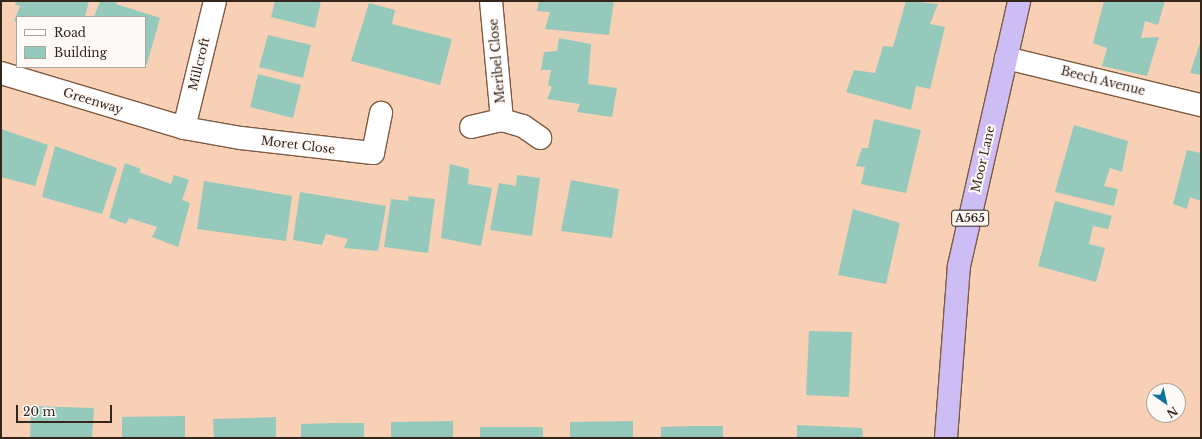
<!DOCTYPE html>
<style>
body{margin:0}
#map{position:relative;width:1202px;height:439px;overflow:hidden;background:#f8d0b5;font-family:"Libre Baskerville",serif}
div>[style]{position:absolute}
.building>*{inset:0;background:#95c9bb}
.roads{filter:drop-shadow(1px 0 #7d5a42) drop-shadow(-1px 0 #7d5a42) drop-shadow(0 1px #7d5a42) drop-shadow(0 -1px #7d5a42)}
.minor>*{height:22px;margin:-11px;padding:0 11px;transform-origin:11px;border-radius:11px;background:#fff}
.highway>*{height:22px;margin:-11px;padding:0 11px;transform-origin:11px;border-radius:11px;background:#ccbdf5}
span{translate:-50% -50%;white-space:nowrap;text-align:center;line-height:1.15;-webkit-text-stroke:4px #fdf9f6;paint-order:stroke}
.shield-label span{padding:1px 3px;background:#fdf9f6;border:1px solid;border-radius:3px;-webkit-text-stroke-width:0}
.shield-label{font-size:11px;color:#35261b;font-weight:700}
.street-label{font-size:12px;color:#35261b}
.frame{position:absolute;inset:0;border:2px solid #35261b;pointer-events:none}
.legend{position:absolute;left:16px;top:16px;width:130px;height:52px;box-sizing:border-box;background:#fdf9f6;border:1px solid #ada59e;margin:0;padding:5px 7px;list-style:none;font-size:12px;color:#35261b}
.legend li{display:flex;align-items:center;gap:8px;height:20px}
.legend b{width:20px;border:1px solid #ada59e}
.north{position:absolute;left:1146px;top:383px;width:40px;height:40px;box-sizing:border-box;background:#fdf9f6;border:1px solid #ada59e;border-radius:50%;rotate:146deg;font-size:11px;font-weight:700;line-height:16px;text-align:center;color:#35261b}
.north::after{content:'';display:block;margin:auto;width:14px;height:18px;background:#0d709d;clip-path:polygon(50% 0,100% 100%,50% 72%,0 100%)}
.scale{position:absolute;left:16px;top:405px;width:96px;height:18px;box-sizing:border-box;border:2px solid #35261b;border-top:0;padding-left:5px;font-size:12px;line-height:14px;white-space:nowrap;color:#35261b;-webkit-text-stroke:3px #fdf9f6;paint-order:stroke}
</style>
<div id="map">
<div class="building">
<div style="clip-path:polygon(16px 1px,89px 1px,85px 17px,17px 17px,17px 22px,14px 21px,20px 6px,15px 4px)"></div>
<div style="clip-path:polygon(100px 1px,117px 1px,116px 4px,160px 18px,147px 64px,145px 63px,145px 17px,94px 17px)"></div>
<div style="clip-path:polygon(275px 1px,321px 1px,315px 28px,271px 17px)"></div>
<div style="clip-path:polygon(539px 1px,614px 1px,609px 35px,545px 29px,550px 12px,537px 11px)"></div>
<div style="clip-path:polygon(906px 1px,938px 4px,930px 24px,945px 27px,930px 89px,916px 86px,911px 110px,846px 92px,854px 70px,875px 73px,883px 46px,893px 47px)"></div>
<div style="clip-path:polygon(1104px 1px,1165px 1px,1158px 25px,1145px 21px,1141px 38px,1159px 37px,1147px 76px,1102px 66px,1107px 48px,1093px 43px)"></div>
<div style="clip-path:polygon(369px 3px,395px 10px,392px 24px,452px 39px,440px 85px,351px 61px)"></div>
<div style="clip-path:polygon(268px 35px,311px 45px,303px 78px,259px 67px)"></div>
<div style="clip-path:polygon(559px 38px,591px 44px,588px 84px,617px 88px,612px 117px,577px 112px,580px 104px,547px 99px,552px 87px,548px 85px,551px 70px,541px 70px,544px 52px,557px 51px)"></div>
<div style="clip-path:polygon(1201px 40px,1201px 75px,1190px 73px)"></div>
<div style="clip-path:polygon(258px 74px,301px 85px,293px 118px,250px 107px)"></div>
<div style="clip-path:polygon(874px 119px,921px 130px,906px 193px,861px 184px,865px 167px,856px 166px,862px 148px,868px 148px)"></div>
<div style="clip-path:polygon(1074px 125px,1128px 141px,1122px 172px,1110px 168px,1104px 186px,1118px 189px,1114px 206px,1055px 192px)"></div>
<div style="clip-path:polygon(1px 129px,48px 145px,35px 186px,1px 177px)"></div>
<div style="clip-path:polygon(55px 146px,117px 168px,102px 214px,42px 197px)"></div>
<div style="clip-path:polygon(1187px 150px,1201px 153px,1201px 201px,1190px 197px,1187px 209px,1173px 204px)"></div>
<div style="clip-path:polygon(125px 163px,141px 169px,139px 172px,171px 184px,174px 175px,189px 180px,182px 200px,190px 203px,178px 247px,152px 237px,157px 227px,129px 218px,126px 224px,109px 218px)"></div>
<div style="clip-path:polygon(450px 164px,469px 169px,468px 184px,492px 188px,481px 246px,441px 238px)"></div>
<div style="clip-path:polygon(517px 175px,540px 178px,532px 236px,490px 230px,499px 183px,516px 186px)"></div>
<div style="clip-path:polygon(571px 180px,619px 189px,612px 238px,561px 231px)"></div>
<div style="clip-path:polygon(204px 181px,292px 196px,286px 241px,197px 229px)"></div>
<div style="clip-path:polygon(300px 192px,386px 206px,378px 251px,344px 248px,348px 239px,326px 234px,322px 245px,293px 240px)"></div>
<div style="clip-path:polygon(408px 196px,435px 199px,428px 253px,384px 247px,391px 199px,409px 201px)"></div>
<div style="clip-path:polygon(1055px 201px,1112px 216px,1108px 229px,1093px 226px,1089px 244px,1105px 248px,1096px 282px,1038px 266px)"></div>
<div style="clip-path:polygon(853px 209px,900px 223px,886px 284px,838px 275px)"></div>
<div style="clip-path:polygon(809px 331px,852px 332px,849px 397px,806px 395px)"></div>
<div style="clip-path:polygon(31px 406px,94px 408px,92px 438px,30px 438px)"></div>
<div style="clip-path:polygon(185px 416px,185px 438px,122px 438px,122px 417px)"></div>
<div style="clip-path:polygon(276px 417px,276px 438px,214px 438px,213px 419px)"></div>
<div style="clip-path:polygon(453px 421px,453px 438px,391px 438px,391px 422px)"></div>
<div style="clip-path:polygon(633px 421px,633px 438px,570px 438px,570px 422px)"></div>
<div style="clip-path:polygon(332px 423px,364px 423px,364px 438px,301px 438px,301px 424px)"></div>
<div style="clip-path:polygon(797px 425px,862px 428px,863px 438px,797px 438px)"></div>
<div style="clip-path:polygon(692px 426px,723px 426px,723px 438px,661px 438px,661px 427px)"></div>
<div style="clip-path:polygon(480px 427px,543px 427px,543px 438px,480px 438px)"></div>
</div>
<div class="roads">
<div class="minor">
<div style="left:491px;top:1px;width:120px;rotate:84.7deg"></div>
<div style="left:1006px;top:58px;width:201px;rotate:13.6deg"></div>
<div style="left:1px;top:73px;width:191px;rotate:16.7deg"></div>
<div style="left:184px;top:128px;width:58px;rotate:10deg"></div>
<div style="left:241px;top:138px;width:133px;rotate:6.5deg"></div>
<div style="left:373px;top:153px;width:41px;rotate:-78.7deg"></div>
<div style="left:471px;top:127px;width:32px;rotate:-13deg"></div>
<div style="left:502px;top:120px;width:22px;rotate:16deg"></div>
<div style="left:523px;top:126px;width:21px;rotate:35deg"></div>
<div style="left:184px;top:128px;width:131px;rotate:-76.3deg"></div>
</div>
<div class="highway">
<div style="left:946px;top:438px;width:172px;rotate:-85.7deg"></div>
<div style="left:959px;top:266px;width:272px;rotate:-77.2deg"></div>
</div>
</div>
<div class="shield-label">
<span style="left:970px;top:218px">A565</span>
</div>
<div class="street-label">
<span style="left:497px;top:61px;rotate:-95deg">Meribel Close</span>
<span style="left:199px;top:64px;rotate:-76deg">Millcroft</span>
<span style="left:1103px;top:81px;rotate:14deg">Beech Avenue</span>
<span style="left:93px;top:101px;rotate:17deg">Greenway</span>
<span style="left:298px;top:145px;rotate:7deg">Moret Close</span>
<span style="left:983px;top:159px;rotate:-77deg">Moor Lane</span>
</div>
<div class="frame"></div>
<ul class="legend">
<li><b style="height:5px;background:#fff"></b>Road</li>
<li><b style="height:11px;background:#95c9bb"></b>Building</li>
</ul>
<div class="north">N</div>
<div class="scale">20 m</div>
</div>
